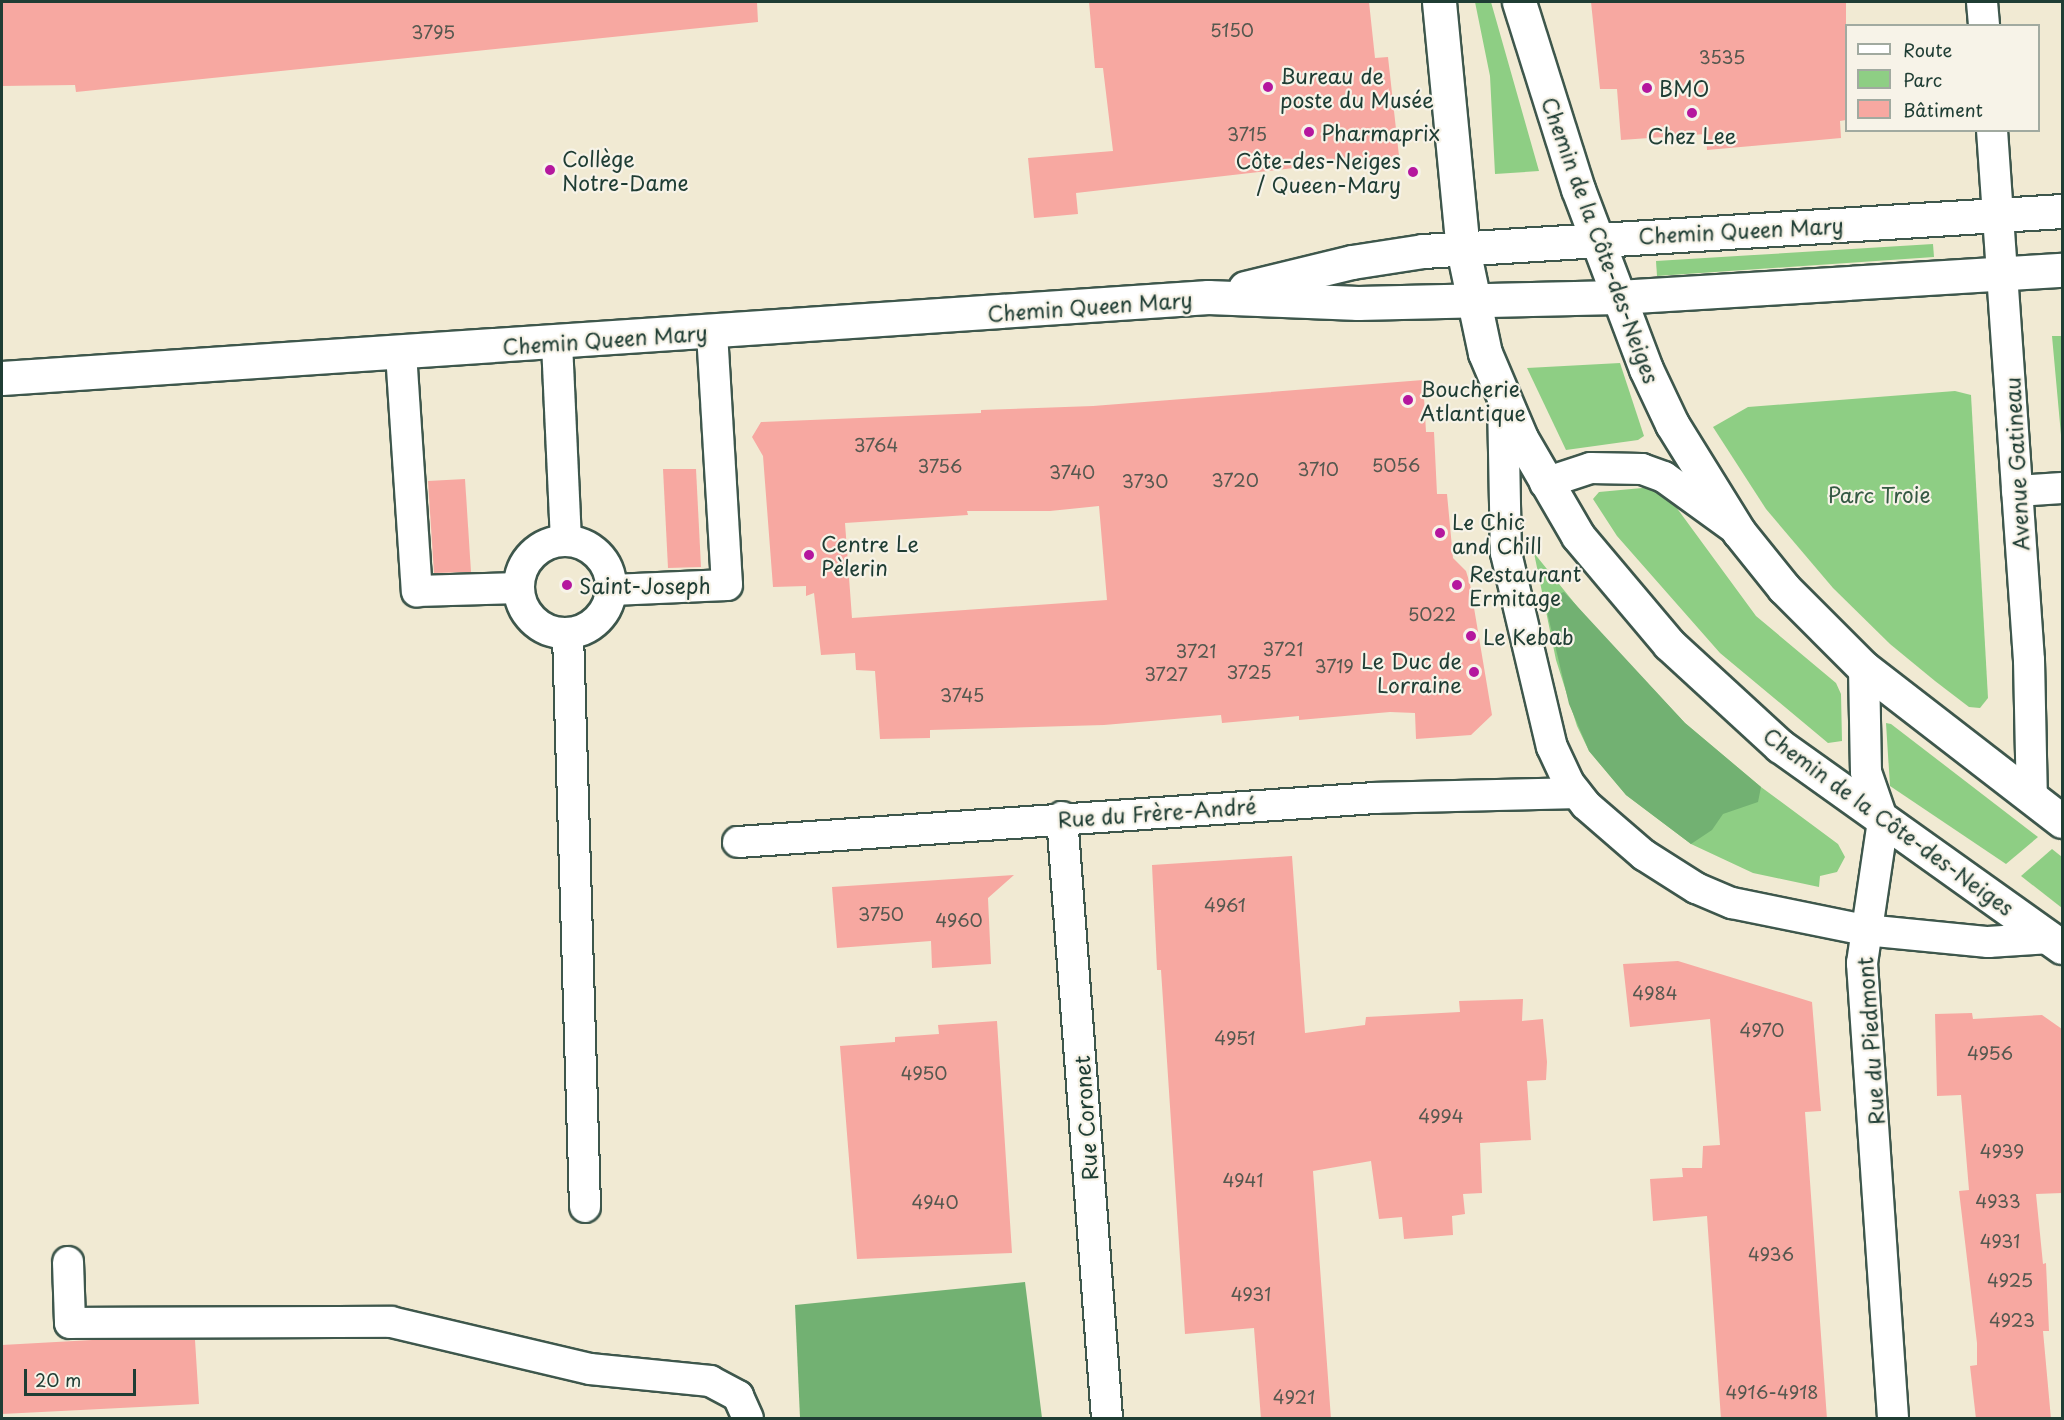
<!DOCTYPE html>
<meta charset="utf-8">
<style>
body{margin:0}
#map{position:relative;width:2064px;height:1420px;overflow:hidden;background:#f1ead3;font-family:"Playpen Sans",sans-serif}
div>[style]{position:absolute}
.green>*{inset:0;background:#8ece84}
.forest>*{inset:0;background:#72b172}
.building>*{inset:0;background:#f7a8a1}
.roads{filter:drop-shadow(2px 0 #3e574c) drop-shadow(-2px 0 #3e574c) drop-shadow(0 2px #3e574c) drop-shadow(0 -2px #3e574c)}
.street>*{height:30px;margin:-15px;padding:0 15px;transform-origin:15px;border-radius:15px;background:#fff}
.street>.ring{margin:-15px;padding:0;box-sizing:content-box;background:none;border:30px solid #fff;border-radius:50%}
.secondary>*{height:33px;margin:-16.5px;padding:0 16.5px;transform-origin:16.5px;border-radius:16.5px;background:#fff}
.dots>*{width:16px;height:16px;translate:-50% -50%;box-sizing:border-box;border:3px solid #f7f3e8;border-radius:50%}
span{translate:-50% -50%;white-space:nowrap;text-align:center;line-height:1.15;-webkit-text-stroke:4.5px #f7f3e8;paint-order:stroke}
.number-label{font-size:18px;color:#55584f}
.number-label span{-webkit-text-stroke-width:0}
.poi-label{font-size:21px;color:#1f3d34}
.left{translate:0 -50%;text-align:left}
.right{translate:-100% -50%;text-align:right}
.street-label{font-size:21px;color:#1f3d34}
.park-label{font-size:21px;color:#355a44}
.frame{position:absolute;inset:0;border:3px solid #1f3d34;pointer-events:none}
.legend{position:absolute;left:1845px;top:24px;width:195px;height:108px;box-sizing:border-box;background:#f7f3e8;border:2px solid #a1aaa0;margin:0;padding:8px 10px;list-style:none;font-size:18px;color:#1f3d34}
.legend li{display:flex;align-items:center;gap:12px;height:30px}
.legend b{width:30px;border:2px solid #a1aaa0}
.scale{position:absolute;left:24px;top:1369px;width:112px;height:27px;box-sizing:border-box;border:3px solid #1f3d34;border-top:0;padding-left:8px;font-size:18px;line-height:21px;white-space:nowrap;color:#1f3d34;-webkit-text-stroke:4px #f7f3e8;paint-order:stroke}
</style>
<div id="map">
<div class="green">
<div style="clip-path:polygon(1475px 2px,1491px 2px,1539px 171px,1495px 174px,1490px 76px)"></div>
<div style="clip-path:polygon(1933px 244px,1934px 257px,1657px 276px,1656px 261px)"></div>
<div style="clip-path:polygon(2062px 336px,2062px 446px,2052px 336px)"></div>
<div style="clip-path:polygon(1620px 363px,1644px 436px,1638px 440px,1566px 450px,1527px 368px)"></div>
<div style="clip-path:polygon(1955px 391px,1971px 395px,1988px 698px,1980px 708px,1969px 707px,1935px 681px,1890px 644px,1833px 588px,1766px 509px,1713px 427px,1748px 407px)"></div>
<div style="clip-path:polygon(1653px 487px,1668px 496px,1756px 616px,1836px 683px,1841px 694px,1842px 741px,1828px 743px,1720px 653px,1617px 536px,1593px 499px,1599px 492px)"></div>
<div style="clip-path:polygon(1534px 553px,1589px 621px,1685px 723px,1761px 787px,1838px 844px,1845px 857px,1837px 872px,1820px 876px,1819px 887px,1753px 873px,1691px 844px,1626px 795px,1589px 751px,1577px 726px,1556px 660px)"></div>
<div style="clip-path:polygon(1886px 723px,1891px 724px,2038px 837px,2006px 864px,1890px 786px)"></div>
<div style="clip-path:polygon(2052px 849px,2062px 857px,2062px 908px,2021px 876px)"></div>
</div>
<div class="forest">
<div style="clip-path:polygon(1564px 592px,1685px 723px,1761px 787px,1758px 802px,1723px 814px,1712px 830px,1691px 844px,1626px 795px,1589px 751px,1569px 704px,1544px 599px)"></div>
<div style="clip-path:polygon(1025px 1282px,1042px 1418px,800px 1418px,795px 1305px)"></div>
</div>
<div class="building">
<div style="clip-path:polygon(2px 2px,757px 2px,758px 22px,76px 92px,75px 85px,2px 86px)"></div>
<div style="clip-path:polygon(1089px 2px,1369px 2px,1375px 58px,1388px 57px,1399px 156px,1076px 193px,1078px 214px,1034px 218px,1028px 158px,1113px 151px,1103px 68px,1095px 68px)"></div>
<div style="clip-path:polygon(1591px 2px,1846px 2px,1846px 120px,1840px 121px,1841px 138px,1707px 150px,1706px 134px,1621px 140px,1617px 89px,1600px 89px)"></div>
<div style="clip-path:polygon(evenodd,1423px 380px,1426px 432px,1434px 432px,1437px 494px,1447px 494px,1453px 558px,1466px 571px,1470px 584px,1492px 715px,1471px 735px,1416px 739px,1415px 713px,1390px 712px,1299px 720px,1299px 716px,1222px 723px,1221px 715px,1104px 725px,930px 730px,930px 738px,880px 739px,875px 671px,856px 670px,855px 653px,821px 655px,814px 593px,806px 596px,806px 586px,773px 587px,763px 456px,752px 437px,761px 422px,981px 413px,981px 410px,1093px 406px,1423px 380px,1099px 506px,1107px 600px,852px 618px,845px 523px,968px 515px,967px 511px,1050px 511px,1099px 506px)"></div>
<div style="clip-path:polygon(663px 469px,696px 469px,701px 567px,668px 568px)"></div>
<div style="clip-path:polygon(465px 479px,471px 572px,434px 573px,428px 481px)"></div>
<div style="clip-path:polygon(1292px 856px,1305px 1033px,1365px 1025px,1366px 1017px,1460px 1012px,1459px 1001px,1523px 999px,1522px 1021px,1543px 1019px,1547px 1062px,1546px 1080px,1527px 1081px,1531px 1140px,1480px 1143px,1482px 1193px,1463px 1194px,1465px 1214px,1452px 1216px,1453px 1235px,1404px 1239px,1402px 1217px,1379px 1219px,1371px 1161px,1313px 1171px,1331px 1419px,1261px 1419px,1254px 1328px,1185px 1334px,1161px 970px,1157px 970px,1152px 865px)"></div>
<div style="clip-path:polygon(1014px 875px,988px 898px,991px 964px,932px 968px,931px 941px,837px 948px,832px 887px)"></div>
<div style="clip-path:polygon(1678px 961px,1812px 1002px,1821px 1111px,1805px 1112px,1827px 1419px,1721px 1419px,1707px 1216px,1653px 1221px,1650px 1179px,1683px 1177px,1682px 1168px,1702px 1168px,1703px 1146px,1720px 1145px,1710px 1019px,1630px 1027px,1623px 964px)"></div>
<div style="clip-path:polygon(1972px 1013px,1973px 1019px,2042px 1015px,2062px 1029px,2062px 1193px,2036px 1194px,2043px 1264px,2046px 1263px,2049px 1331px,2043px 1331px,2051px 1419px,1976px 1419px,1970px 1366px,1977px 1365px,1977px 1343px,1959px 1191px,1969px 1190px,1961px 1095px,1937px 1096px,1935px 1014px)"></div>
<div style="clip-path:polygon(997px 1021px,1012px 1253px,857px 1259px,840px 1046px,895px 1042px,895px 1037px,939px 1034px,938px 1025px)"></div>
<div style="clip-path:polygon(92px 1340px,195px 1340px,199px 1404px,2px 1414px,2px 1345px)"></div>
</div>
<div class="roads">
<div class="street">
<div style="left:1982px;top:2px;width:24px;rotate:85deg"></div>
<div style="left:1992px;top:130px;width:531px;rotate:86.01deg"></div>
<div style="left:2029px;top:660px;width:139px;rotate:88.8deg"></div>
<div style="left:557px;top:343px;width:197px;rotate:87.4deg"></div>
<div style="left:401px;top:353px;width:239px;rotate:86.2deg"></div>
<div style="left:417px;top:591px;width:102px;rotate:-1.7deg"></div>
<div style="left:1503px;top:400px;width:153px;rotate:88.9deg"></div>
<div style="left:1506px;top:553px;width:199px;rotate:76.7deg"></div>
<div style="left:1552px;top:747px;width:38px;rotate:65deg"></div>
<div style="left:1568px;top:782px;width:29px;rotate:52deg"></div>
<div style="left:1586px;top:805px;width:77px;rotate:40.8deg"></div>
<div style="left:1644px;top:855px;width:62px;rotate:32.4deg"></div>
<div style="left:1696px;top:888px;width:39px;rotate:23deg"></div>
<div style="left:1732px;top:903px;width:136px;rotate:11.5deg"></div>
<div style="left:1865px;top:930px;width:124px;rotate:5.6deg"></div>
<div style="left:1988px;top:942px;width:62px;rotate:-3.7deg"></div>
<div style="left:1545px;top:483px;width:48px;rotate:-18.1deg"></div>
<div style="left:1591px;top:468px;width:51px;rotate:1.1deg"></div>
<div style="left:1642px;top:469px;width:23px;rotate:20deg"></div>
<div style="left:1664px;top:477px;width:90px;rotate:36deg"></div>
<div style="left:2017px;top:491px;width:45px;rotate:-3.8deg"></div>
<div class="ring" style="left:519px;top:541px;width:62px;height:62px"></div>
<div style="left:612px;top:590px;width:115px;rotate:-2.5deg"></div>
<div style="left:727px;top:585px;width:253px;rotate:-93.4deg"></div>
<div style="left:568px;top:634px;width:573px;rotate:88.3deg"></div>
<div style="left:1864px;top:668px;width:104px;rotate:88.9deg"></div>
<div style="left:1866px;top:772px;width:52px;rotate:70.9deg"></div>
<div style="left:1883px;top:821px;width:144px;rotate:98.4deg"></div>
<div style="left:1862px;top:963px;width:456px;rotate:86.1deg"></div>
<div style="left:1062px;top:817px;width:603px;rotate:85.72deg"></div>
<div style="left:738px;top:842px;width:640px;rotate:-3.95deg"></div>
<div style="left:1376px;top:798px;width:200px;rotate:-1.4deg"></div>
<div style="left:68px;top:1262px;width:61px;rotate:88.1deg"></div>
<div style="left:70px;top:1323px;width:321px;rotate:-0.2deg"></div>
<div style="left:391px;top:1322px;width:204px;rotate:13.3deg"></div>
<div style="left:590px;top:1369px;width:121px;rotate:5.7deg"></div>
<div style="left:710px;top:1381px;width:32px;rotate:28deg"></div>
<div style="left:738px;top:1396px;width:24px;rotate:66deg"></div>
</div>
<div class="secondary">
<div style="left:1439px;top:2px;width:248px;rotate:84.5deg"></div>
<div style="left:1463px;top:249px;width:106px;rotate:78.1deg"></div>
<div style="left:1485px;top:353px;width:92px;rotate:67deg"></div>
<div style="left:1521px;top:438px;width:113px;rotate:59.8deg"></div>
<div style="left:1578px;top:536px;width:141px;rotate:49.9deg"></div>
<div style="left:1669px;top:644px;width:151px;rotate:42.6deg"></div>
<div style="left:1780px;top:746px;width:346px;rotate:35.5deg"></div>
<div style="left:1519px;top:2px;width:196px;rotate:72.5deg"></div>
<div style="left:1578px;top:189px;width:192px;rotate:69.3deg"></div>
<div style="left:1646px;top:369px;width:61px;rotate:64.7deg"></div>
<div style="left:1672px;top:424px;width:127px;rotate:58.2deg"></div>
<div style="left:1739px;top:532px;width:72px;rotate:51.2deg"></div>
<div style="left:1784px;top:588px;width:113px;rotate:45deg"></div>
<div style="left:1864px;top:668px;width:250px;rotate:37.7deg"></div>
<div style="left:1245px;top:288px;width:110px;rotate:-13.7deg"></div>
<div style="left:1352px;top:262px;width:72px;rotate:-8.8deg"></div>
<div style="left:1423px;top:251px;width:640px;rotate:-3.58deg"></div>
<div style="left:2px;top:378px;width:1209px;rotate:-3.84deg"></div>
<div style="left:1208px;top:297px;width:150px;rotate:2.3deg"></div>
<div style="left:1358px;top:303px;width:260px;rotate:-1.3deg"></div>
<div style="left:1618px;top:297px;width:445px;rotate:-3.5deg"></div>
</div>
</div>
<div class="dots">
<div style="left:1268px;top:87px;background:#b5179e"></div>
<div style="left:1647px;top:88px;background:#b5179e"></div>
<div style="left:1692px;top:113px;background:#b5179e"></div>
<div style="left:1309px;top:132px;background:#b5179e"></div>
<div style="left:550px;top:170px;background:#b5179e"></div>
<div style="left:1413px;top:172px;background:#b5179e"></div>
<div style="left:1408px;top:400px;background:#b5179e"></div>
<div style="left:1440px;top:533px;background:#b5179e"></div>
<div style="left:809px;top:555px;background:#b5179e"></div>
<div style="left:567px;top:585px;background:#b5179e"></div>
<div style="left:1457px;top:585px;background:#b5179e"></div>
<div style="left:1471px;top:636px;background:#b5179e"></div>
<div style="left:1474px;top:672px;background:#b5179e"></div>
</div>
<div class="number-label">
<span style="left:1232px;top:30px">5150</span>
<span style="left:433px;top:32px">3795</span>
<span style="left:1722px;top:57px">3535</span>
<span style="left:1247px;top:134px">3715</span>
<span style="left:876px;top:445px">3764</span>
<span style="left:1396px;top:465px">5056</span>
<span style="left:940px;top:466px">3756</span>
<span style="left:1318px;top:469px">3710</span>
<span style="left:1072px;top:472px">3740</span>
<span style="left:1235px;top:480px">3720</span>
<span style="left:1145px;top:481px">3730</span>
<span style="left:1432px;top:614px">5022</span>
<span style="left:1283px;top:649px">3721</span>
<span style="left:1196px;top:651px">3721</span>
<span style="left:1334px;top:666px">3719</span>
<span style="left:1249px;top:672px">3725</span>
<span style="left:1166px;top:674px">3727</span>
<span style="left:962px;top:695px">3745</span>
<span style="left:1225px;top:905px">4961</span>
<span style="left:881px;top:914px">3750</span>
<span style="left:959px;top:920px">4960</span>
<span style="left:1655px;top:993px">4984</span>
<span style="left:1762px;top:1030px">4970</span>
<span style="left:1235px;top:1038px">4951</span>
<span style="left:1990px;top:1053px">4956</span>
<span style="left:924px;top:1073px">4950</span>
<span style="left:1441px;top:1116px">4994</span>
<span style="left:2002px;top:1151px">4939</span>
<span style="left:1243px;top:1180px">4941</span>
<span style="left:1998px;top:1201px">4933</span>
<span style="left:935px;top:1202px">4940</span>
<span style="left:2000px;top:1241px">4931</span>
<span style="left:1771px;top:1254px">4936</span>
<span style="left:2010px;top:1280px">4925</span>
<span style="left:1251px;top:1294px">4931</span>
<span style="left:2012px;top:1320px">4923</span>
<span style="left:1772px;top:1392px">4916-4918</span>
<span style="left:1294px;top:1397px">4921</span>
</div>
<div class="poi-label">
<span class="left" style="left:1280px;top:87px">Bureau de<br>poste du Musée</span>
<span class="left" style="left:1659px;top:88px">BMO</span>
<span class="left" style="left:1321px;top:132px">Pharmaprix</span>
<span style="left:1692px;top:135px">Chez Lee</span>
<span class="left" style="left:562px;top:170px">Collège<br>Notre-Dame</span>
<span class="right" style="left:1401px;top:172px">Côte-des-Neiges<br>/ Queen-Mary</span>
<span class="left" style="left:1420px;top:400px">Boucherie<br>Atlantique</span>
<span class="left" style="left:1452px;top:533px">Le Chic<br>and Chill</span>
<span class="left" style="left:821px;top:555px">Centre Le<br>Pèlerin</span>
<span class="left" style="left:1469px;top:585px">Restaurant<br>Ermitage</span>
<span class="left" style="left:579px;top:585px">Saint-Joseph</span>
<span class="left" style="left:1483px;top:636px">Le Kebab</span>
<span class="right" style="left:1462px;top:672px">Le Duc de<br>Lorraine</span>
</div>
<div class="street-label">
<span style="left:1741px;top:230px;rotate:-3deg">Chemin Queen Mary</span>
<span style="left:1601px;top:240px;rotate:70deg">Chemin de la Côte-des-Neiges</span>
<span style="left:1090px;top:306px;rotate:-4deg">Chemin Queen Mary</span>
<span style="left:605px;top:339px;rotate:-4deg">Chemin Queen Mary</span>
<span style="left:2016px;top:464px;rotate:-93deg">Avenue Gatineau</span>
<span style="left:1157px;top:812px;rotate:-4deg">Rue du Frère-André</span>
<span style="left:1889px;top:821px;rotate:36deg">Chemin de la Côte-des-Neiges</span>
<span style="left:1870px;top:1041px;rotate:-94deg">Rue du Piedmont</span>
<span style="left:1085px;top:1118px;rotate:-94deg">Rue Coronet</span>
</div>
<div class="park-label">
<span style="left:1879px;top:494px">Parc Troie</span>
</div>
<div class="frame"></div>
<ul class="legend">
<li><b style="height:8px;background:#fff"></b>Route</li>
<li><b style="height:16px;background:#8ece84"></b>Parc</li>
<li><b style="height:16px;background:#f7a8a1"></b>Bâtiment</li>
</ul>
<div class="scale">20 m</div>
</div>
